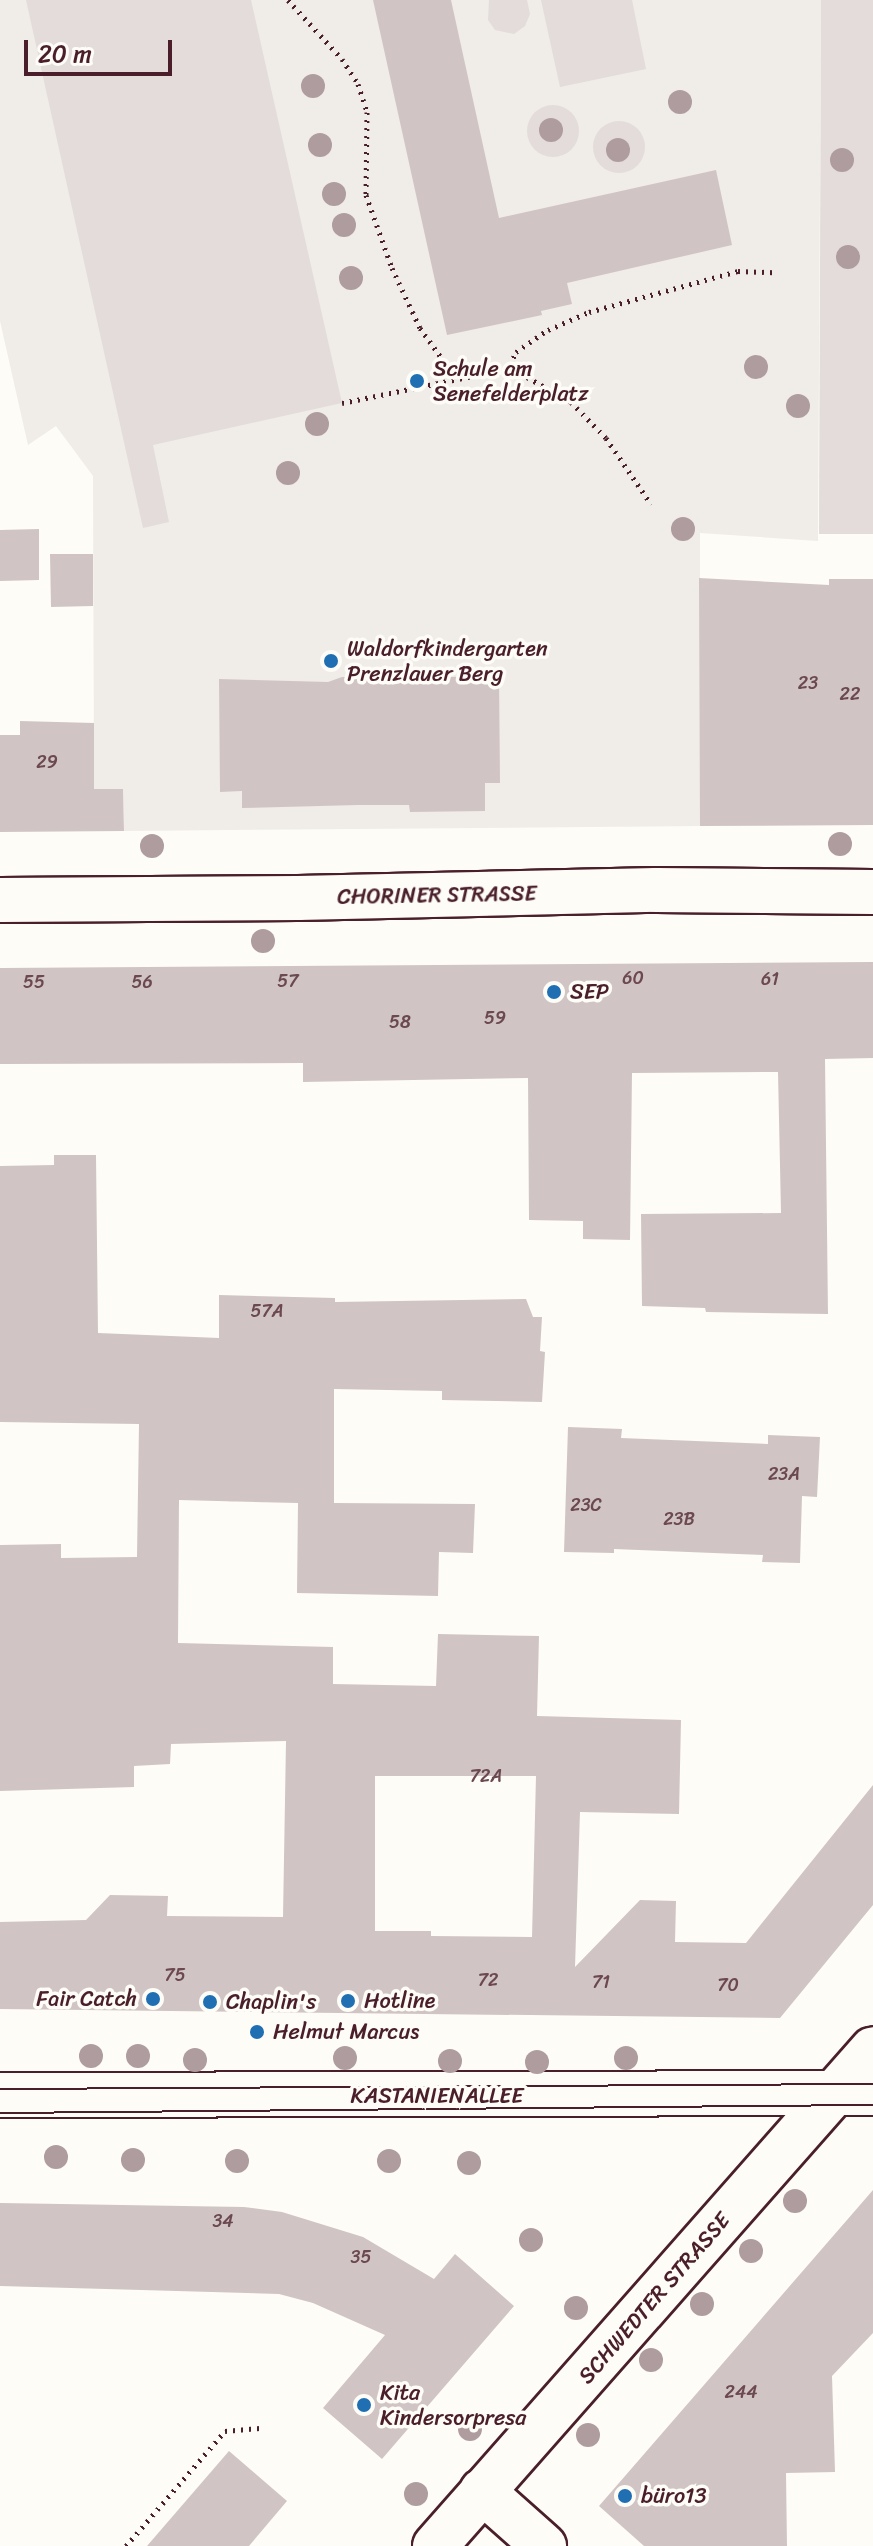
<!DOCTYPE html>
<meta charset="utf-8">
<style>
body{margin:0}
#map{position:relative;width:873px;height:2546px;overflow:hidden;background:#fdfcf7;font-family:Sriracha,sans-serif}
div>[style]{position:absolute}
.built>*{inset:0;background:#f0ece8}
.green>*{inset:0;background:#e3dcda}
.round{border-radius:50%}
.building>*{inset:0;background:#d0c5c4}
.path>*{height:5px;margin-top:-2.5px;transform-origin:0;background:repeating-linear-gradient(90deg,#4a1f2b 0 2px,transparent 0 8px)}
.roads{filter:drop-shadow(2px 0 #4a1f2b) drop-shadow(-2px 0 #4a1f2b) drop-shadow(0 2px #4a1f2b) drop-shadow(0 -2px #4a1f2b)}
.street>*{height:44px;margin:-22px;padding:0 22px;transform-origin:22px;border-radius:22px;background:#fdfcf7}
.secondary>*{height:44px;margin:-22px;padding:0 22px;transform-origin:22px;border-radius:22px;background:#fdfcf7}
.tram>*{height:2px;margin:-1px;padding:0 1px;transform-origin:1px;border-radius:1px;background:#4a1f2b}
.trees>*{width:24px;height:24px;margin:-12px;border-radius:50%;background:#af9c9f}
.dots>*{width:22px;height:22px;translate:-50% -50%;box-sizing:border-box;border:4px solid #fdfcf7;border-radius:50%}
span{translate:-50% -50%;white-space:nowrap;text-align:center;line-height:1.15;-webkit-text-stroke:7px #fdfcf7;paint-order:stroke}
.number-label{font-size:18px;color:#6c4851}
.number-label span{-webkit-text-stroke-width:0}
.poi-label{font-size:22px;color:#4a1f2b}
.left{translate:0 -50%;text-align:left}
.right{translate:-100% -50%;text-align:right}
.street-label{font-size:22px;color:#4a1f2b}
.scale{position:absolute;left:24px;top:40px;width:148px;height:36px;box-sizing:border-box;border:4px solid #4a1f2b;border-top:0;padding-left:10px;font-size:24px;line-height:28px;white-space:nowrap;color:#4a1f2b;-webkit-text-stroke:6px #fdfcf7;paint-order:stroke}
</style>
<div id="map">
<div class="built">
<div style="clip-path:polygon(0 0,821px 0,818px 541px,700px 533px,700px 826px,124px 831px,123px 789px,94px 789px,93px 476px,56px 426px,28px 445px,0 321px)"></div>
</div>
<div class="green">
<div style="clip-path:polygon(26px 0,251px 0,342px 403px,153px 445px,169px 522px,143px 528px)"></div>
<div style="clip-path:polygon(489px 0,527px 0,530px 14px,525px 26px,514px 34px,495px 30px,488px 20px)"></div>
<div style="clip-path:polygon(541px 0,632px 0,646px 69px,560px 87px)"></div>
<div style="clip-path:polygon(821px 0,873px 0,873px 534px,819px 534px)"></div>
<div class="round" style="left:527px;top:105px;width:52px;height:52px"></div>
<div class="round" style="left:593px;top:121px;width:52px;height:52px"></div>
</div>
<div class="building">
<div style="clip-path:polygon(373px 0,451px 0,499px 218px,716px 170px,732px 245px,567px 283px,572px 304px,541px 311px,542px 315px,447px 335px)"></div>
<div style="clip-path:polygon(39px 529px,39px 580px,0 581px,0 530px)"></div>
<div style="clip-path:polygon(50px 554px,93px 554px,93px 606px,51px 607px)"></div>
<div style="clip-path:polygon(699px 578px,829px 585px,829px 579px,873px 579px,873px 825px,700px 826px)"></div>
<div style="clip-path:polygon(499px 676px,500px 783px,485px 783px,485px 811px,410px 812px,409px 805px,358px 805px,242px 808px,242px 791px,220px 792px,219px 679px,328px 682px,342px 677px,377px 677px,389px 681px,436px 681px,449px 677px)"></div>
<div style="clip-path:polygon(20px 721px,94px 723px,94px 789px,123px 789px,124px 831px,0 832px,0 735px,20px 735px)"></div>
<div style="clip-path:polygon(873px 962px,873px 1058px,825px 1059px,828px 1314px,706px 1312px,705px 1308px,642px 1306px,641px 1214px,781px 1213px,778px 1072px,632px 1073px,630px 1240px,583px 1239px,583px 1221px,529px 1220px,528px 1078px,303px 1082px,303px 1063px,0 1064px,0 968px)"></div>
<div style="clip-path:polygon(evenodd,54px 1155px,96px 1155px,98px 1333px,219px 1338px,219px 1295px,335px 1298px,335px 1302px,526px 1299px,533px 1317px,542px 1317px,540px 1351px,545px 1352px,542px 1402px,442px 1400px,442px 1391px,334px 1389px,334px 1503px,475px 1504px,473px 1553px,439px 1552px,438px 1596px,297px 1593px,298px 1503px,179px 1500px,178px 1643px,333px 1647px,333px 1684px,436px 1686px,438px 1634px,539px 1636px,537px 1716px,681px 1720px,679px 1814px,580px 1812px,575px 1967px,640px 1900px,676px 1901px,675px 1942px,746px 1943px,873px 1785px,873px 1905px,780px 2018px,0 2009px,0 1922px,86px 1920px,110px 1895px,168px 1896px,167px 1916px,283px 1917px,286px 1741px,171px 1744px,170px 1764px,134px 1766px,134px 1787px,0 1791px,0 1545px,61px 1544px,61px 1558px,137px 1557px,139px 1424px,0 1422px,0 1166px,54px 1165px,54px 1155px,375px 1776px,536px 1776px,532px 1937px,431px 1936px,431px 1931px,375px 1931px,375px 1776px)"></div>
<div style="clip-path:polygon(568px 1427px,622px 1429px,621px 1438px,768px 1444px,768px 1435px,820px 1437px,817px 1497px,802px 1496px,800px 1563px,762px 1562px,763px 1555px,614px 1549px,614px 1553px,564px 1552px)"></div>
<div style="clip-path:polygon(873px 2190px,873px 2333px,832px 2376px,835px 2472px,786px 2473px,787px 2546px,644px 2546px,599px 2506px)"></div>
<div style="clip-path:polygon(0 2203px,244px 2207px,282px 2212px,363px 2237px,434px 2279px,455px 2254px,514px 2306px,382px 2459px,323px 2408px,385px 2335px,313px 2303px,279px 2294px,0 2286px)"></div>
<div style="clip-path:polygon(229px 2451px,287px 2501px,249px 2546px,147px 2546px)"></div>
</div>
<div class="path">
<div style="left:288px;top:0;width:80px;rotate:47.5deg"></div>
<div style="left:342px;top:59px;width:30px;rotate:57deg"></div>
<div style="left:358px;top:84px;width:29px;rotate:72deg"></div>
<div style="left:367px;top:112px;width:83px;rotate:90.7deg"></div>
<div style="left:366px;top:195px;width:77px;rotate:70.4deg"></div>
<div style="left:392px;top:268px;width:66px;rotate:65deg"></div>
<div style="left:420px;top:328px;width:62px;rotate:54.2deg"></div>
<div style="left:506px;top:372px;width:22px;rotate:-63deg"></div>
<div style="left:516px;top:352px;width:39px;rotate:-35deg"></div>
<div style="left:548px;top:330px;width:45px;rotate:-23.7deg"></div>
<div style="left:589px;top:312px;width:155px;rotate:-15.4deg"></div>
<div style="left:738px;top:271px;width:35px;rotate:2deg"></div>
<div style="left:342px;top:403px;width:143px;rotate:-11.7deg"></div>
<div style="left:482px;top:374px;width:24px;rotate:-5deg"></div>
<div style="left:506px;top:372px;width:22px;rotate:13deg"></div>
<div style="left:527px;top:377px;width:51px;rotate:29.6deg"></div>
<div style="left:571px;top:402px;width:50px;rotate:45.8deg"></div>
<div style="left:606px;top:438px;width:80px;rotate:55.7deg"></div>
<div style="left:126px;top:2546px;width:152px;rotate:-49.3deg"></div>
<div style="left:225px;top:2431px;width:35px;rotate:-5deg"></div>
</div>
<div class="roads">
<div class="street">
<div style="left:0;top:900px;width:298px;rotate:-0.4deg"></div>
<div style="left:298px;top:898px;width:358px;rotate:-1.3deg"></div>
<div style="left:656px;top:890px;width:217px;rotate:0.5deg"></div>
<div style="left:482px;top:2491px;width:83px;rotate:41.6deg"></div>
<div style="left:435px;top:2546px;width:662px;rotate:-48.61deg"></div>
</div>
<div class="secondary">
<div style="left:0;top:2095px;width:873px;rotate:-0.13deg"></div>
</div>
</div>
<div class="tram">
<div style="left:0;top:2089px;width:873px;rotate:-0.33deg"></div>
<div style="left:0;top:2113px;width:873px;rotate:-0.53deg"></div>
</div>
<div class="trees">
<div style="left:313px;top:86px"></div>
<div style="left:680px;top:102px"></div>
<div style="left:551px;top:130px"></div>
<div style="left:320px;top:145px"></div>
<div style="left:618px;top:150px"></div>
<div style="left:842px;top:160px"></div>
<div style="left:334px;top:194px"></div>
<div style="left:344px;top:225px"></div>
<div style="left:848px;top:257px"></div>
<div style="left:351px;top:278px"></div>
<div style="left:756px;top:367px"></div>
<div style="left:798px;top:406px"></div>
<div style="left:317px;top:424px"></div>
<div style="left:288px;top:473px"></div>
<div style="left:683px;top:529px"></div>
<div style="left:840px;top:844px"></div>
<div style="left:152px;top:846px"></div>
<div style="left:263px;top:941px"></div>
<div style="left:91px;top:2056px"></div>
<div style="left:138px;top:2056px"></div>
<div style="left:345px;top:2058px"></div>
<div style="left:626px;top:2058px"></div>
<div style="left:195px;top:2060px"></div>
<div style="left:450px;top:2061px"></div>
<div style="left:537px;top:2062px"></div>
<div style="left:56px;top:2157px"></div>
<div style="left:133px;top:2160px"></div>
<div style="left:237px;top:2161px"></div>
<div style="left:389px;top:2161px"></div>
<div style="left:469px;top:2163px"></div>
<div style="left:795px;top:2201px"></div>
<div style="left:531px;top:2240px"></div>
<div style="left:751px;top:2251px"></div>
<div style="left:702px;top:2304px"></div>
<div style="left:576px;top:2308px"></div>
<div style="left:651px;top:2360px"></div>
<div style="left:470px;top:2429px"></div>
<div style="left:588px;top:2435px"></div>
<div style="left:416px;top:2494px"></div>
</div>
<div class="dots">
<div style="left:417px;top:381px;background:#1f6fb2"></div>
<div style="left:331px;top:661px;background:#1f6fb2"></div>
<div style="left:554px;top:992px;background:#1f6fb2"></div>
<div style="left:153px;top:1999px;background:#1f6fb2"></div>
<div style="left:348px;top:2001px;background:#1f6fb2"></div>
<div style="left:210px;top:2002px;background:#1f6fb2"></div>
<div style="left:257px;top:2032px;background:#1f6fb2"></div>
<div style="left:364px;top:2405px;background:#1f6fb2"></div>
<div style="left:625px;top:2496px;background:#1f6fb2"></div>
</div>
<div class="number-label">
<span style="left:808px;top:683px">23</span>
<span style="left:850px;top:694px">22</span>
<span style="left:47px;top:762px">29</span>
<span style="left:633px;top:978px">60</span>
<span style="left:770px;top:979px">61</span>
<span style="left:288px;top:981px">57</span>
<span style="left:34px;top:982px">55</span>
<span style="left:142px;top:982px">56</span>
<span style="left:495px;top:1018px">59</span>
<span style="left:400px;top:1022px">58</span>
<span style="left:267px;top:1311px">57A</span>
<span style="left:784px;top:1474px">23A</span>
<span style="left:586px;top:1505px">23C</span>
<span style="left:679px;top:1519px">23B</span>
<span style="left:486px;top:1776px">72A</span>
<span style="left:175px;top:1975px">75</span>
<span style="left:488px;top:1980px">72</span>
<span style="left:601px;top:1982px">71</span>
<span style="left:728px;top:1985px">70</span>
<span style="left:223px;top:2221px">34</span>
<span style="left:361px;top:2257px">35</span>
<span style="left:741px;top:2392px">244</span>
</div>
<div class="poi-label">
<span class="left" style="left:433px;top:381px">Schule am<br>Senefelderplatz</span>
<span class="left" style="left:347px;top:661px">Waldorfkindergarten<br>Prenzlauer Berg</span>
<span class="left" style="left:570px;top:992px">SEP</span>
<span class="right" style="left:137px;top:1999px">Fair Catch</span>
<span class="left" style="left:364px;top:2001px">Hotline</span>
<span class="left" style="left:226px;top:2002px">Chaplin's</span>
<span class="left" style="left:273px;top:2032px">Helmut Marcus</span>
<span class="left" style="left:380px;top:2405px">Kita<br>Kindersorpresa</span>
<span class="left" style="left:641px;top:2496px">büro13</span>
</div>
<div class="street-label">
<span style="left:437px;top:895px;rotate:-1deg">CHORINER STRASSE</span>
<span style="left:437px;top:2096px">KASTANIENALLEE</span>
<span style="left:654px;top:2298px;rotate:-49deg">SCHWEDTER STRASSE</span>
</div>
<div class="scale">20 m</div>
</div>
